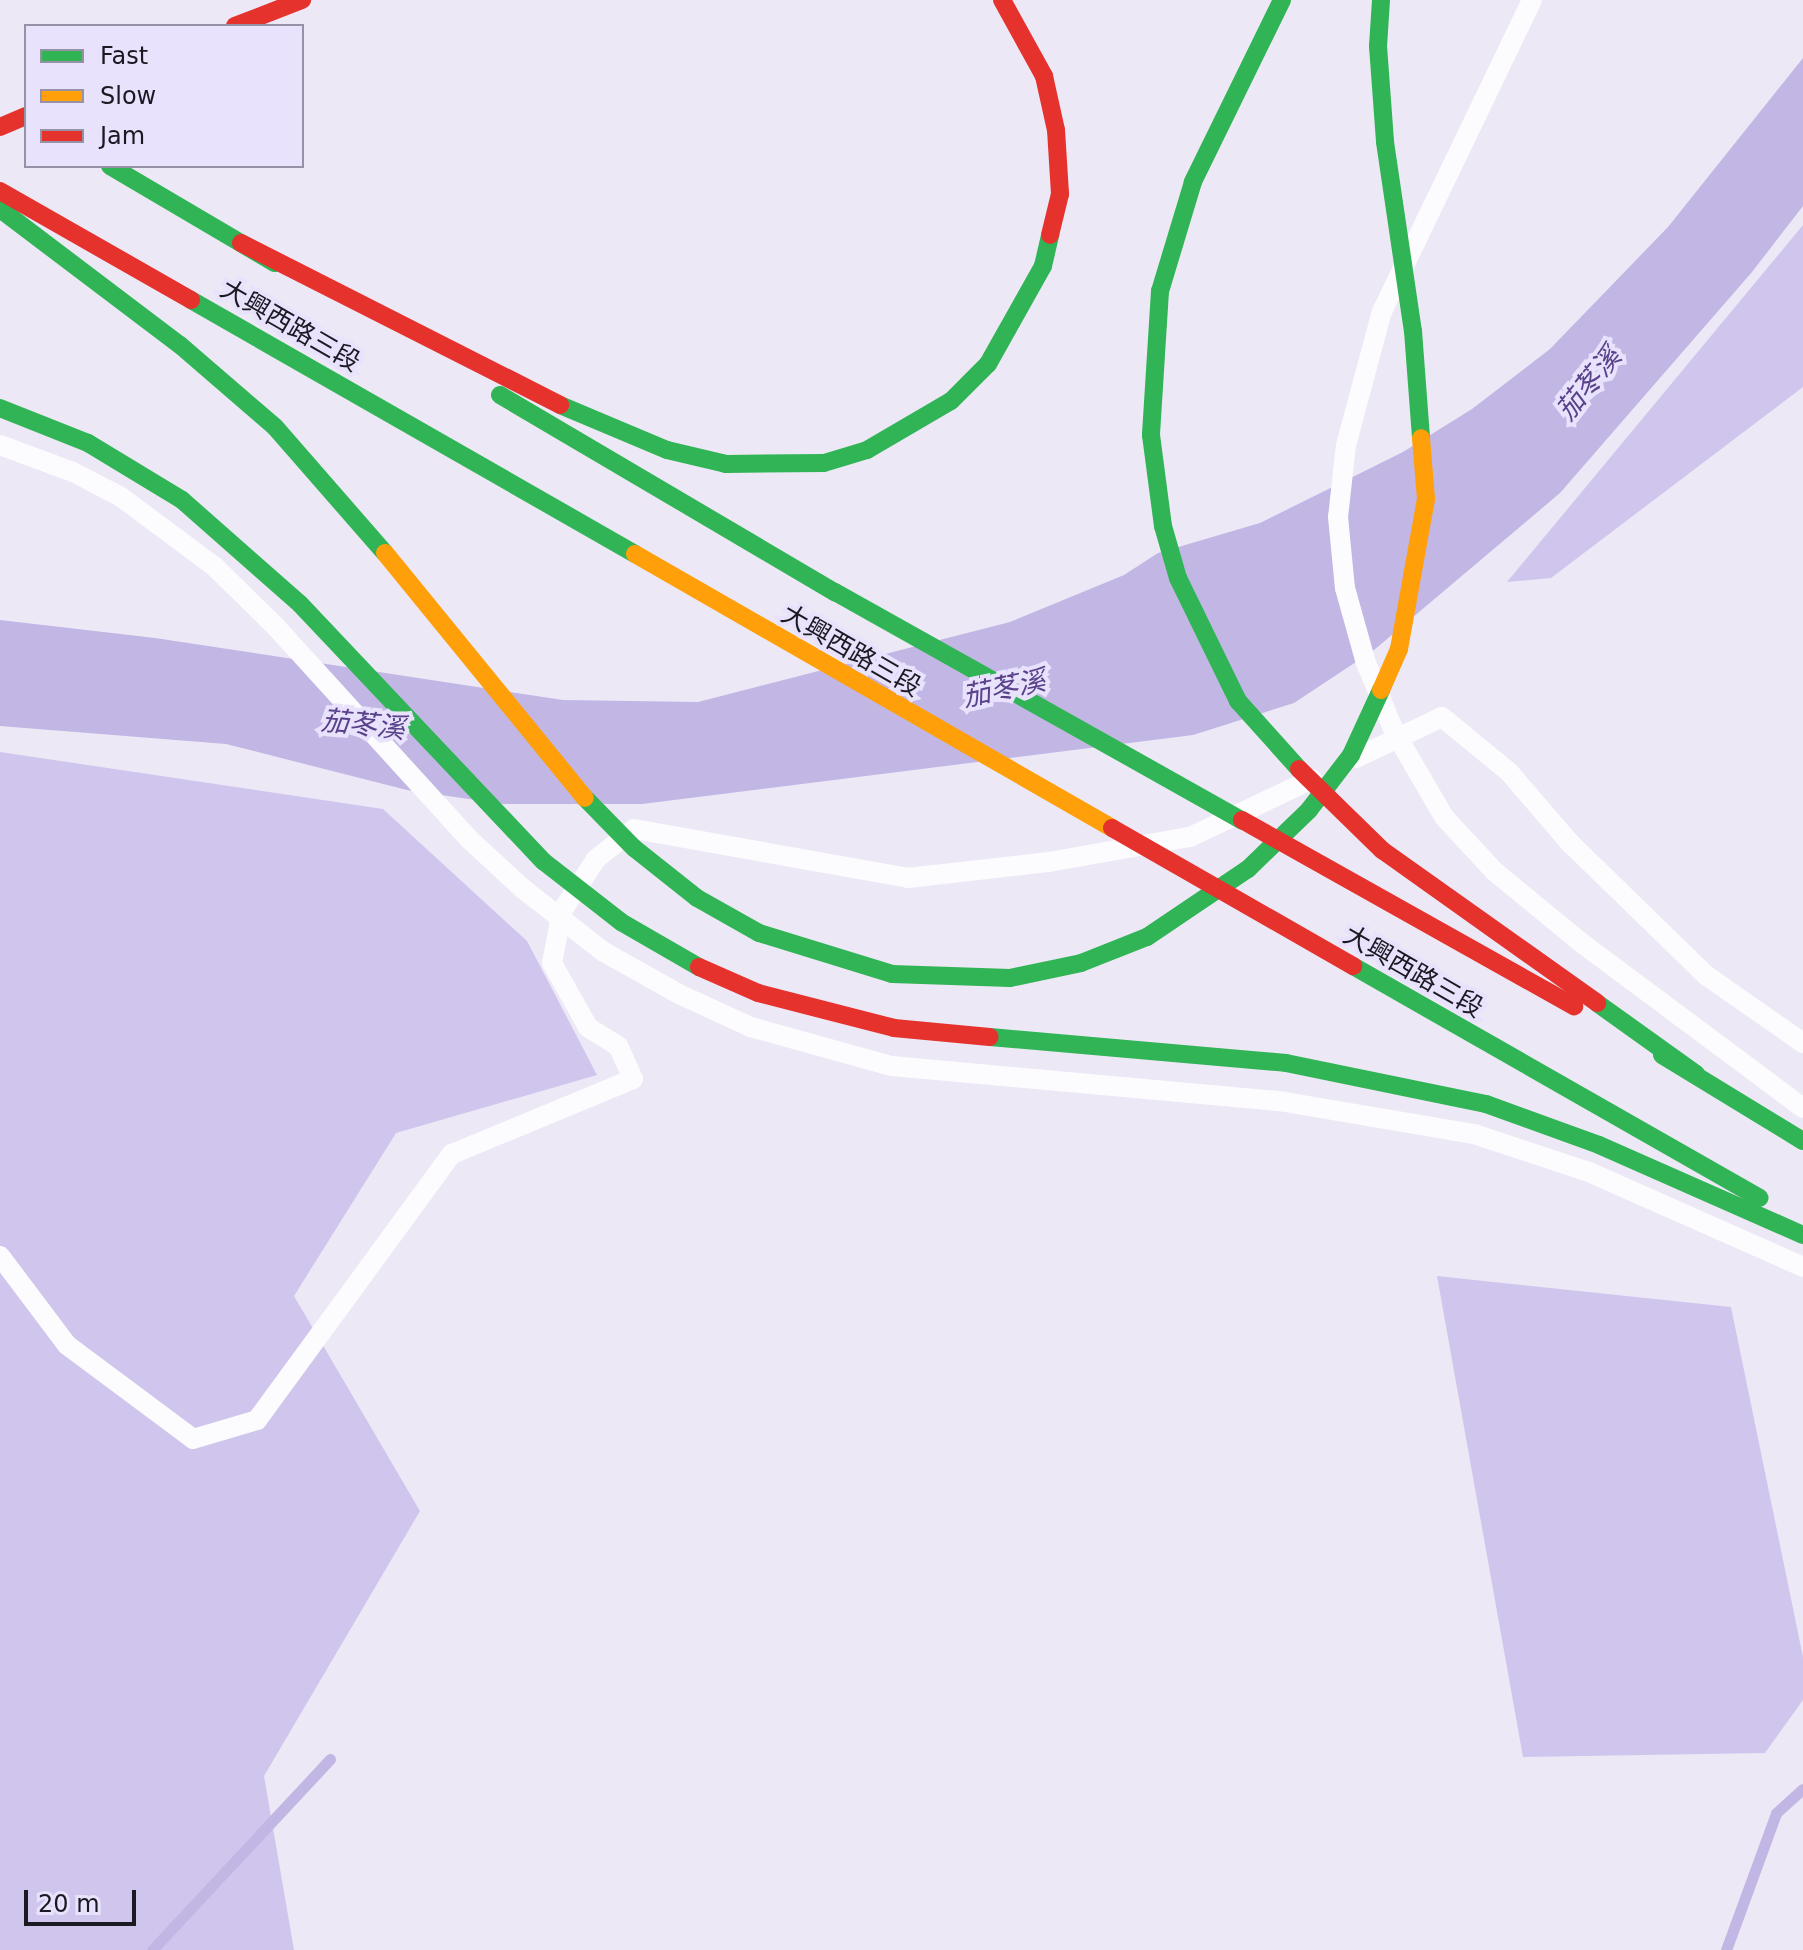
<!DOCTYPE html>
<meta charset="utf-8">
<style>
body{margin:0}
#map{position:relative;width:1803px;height:1950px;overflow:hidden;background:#ece8f6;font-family:"DejaVu Sans","Noto Sans TC",sans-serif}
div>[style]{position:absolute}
.forest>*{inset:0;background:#d0c6ed}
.water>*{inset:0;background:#c2b6e4}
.stream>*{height:11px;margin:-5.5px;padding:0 5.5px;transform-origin:5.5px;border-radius:5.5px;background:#c2b6e4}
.lane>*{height:20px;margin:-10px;padding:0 10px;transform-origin:10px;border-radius:10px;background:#fcfcfe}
.fast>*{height:18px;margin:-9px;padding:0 9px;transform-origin:9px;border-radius:9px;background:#30b455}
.slow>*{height:18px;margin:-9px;padding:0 9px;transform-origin:9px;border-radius:9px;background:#ff9f0a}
.jam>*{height:18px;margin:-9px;padding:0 9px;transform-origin:9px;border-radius:9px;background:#e5322d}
span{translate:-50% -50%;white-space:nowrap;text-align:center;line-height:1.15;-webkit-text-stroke:8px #e8e2fc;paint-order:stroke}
.street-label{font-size:26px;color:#1b1922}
.water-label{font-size:28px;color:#59428a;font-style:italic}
.legend{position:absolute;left:24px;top:24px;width:280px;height:144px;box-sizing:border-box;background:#e8e2fc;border:2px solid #9692a5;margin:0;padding:10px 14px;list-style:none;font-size:24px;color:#1b1922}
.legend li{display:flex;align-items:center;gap:16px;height:40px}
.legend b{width:40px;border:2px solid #9692a5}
.scale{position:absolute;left:24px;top:1890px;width:112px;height:36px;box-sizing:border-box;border:4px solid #1b1922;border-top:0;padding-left:10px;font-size:24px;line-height:28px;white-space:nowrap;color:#1b1922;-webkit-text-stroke:6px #e8e2fc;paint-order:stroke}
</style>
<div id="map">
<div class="forest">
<div style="clip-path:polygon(1803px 225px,1803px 387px,1551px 578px,1507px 582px)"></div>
<div style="clip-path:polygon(0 752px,383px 809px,527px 941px,597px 1075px,396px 1133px,294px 1296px,420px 1511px,264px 1776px,294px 1950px,0 1950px)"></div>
<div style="clip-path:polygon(1437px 1276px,1731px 1307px,1803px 1657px,1803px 1700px,1765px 1753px,1523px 1757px)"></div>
</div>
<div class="water">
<div style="clip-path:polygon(1803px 58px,1803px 206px,1752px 272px,1560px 493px,1374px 650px,1294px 703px,1193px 735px,642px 804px,503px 804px,407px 790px,226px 744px,0 726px,0 620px,155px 638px,563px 700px,698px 702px,1010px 622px,1124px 575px,1158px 553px,1260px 523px,1403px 452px,1472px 409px,1550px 349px,1668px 227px)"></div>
</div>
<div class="stream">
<div style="left:152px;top:1950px;width:261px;rotate:-47deg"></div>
<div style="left:1726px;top:1950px;width:146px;rotate:-69.9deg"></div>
<div style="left:1776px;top:1813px;width:36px;rotate:-42deg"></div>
</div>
<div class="lane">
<div style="left:1532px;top:0;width:345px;rotate:115.7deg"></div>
<div style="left:1382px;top:311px;width:139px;rotate:105deg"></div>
<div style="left:1346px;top:445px;width:72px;rotate:96.3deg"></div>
<div style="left:1338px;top:517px;width:71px;rotate:84.4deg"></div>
<div style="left:1345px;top:588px;width:78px;rotate:74.4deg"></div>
<div style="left:1366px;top:663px;width:74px;rotate:67.6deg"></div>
<div style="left:1394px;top:731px;width:99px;rotate:59.8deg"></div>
<div style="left:1444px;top:817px;width:74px;rotate:47.2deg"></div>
<div style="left:1494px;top:871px;width:115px;rotate:39.4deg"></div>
<div style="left:1583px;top:944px;width:274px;rotate:36.7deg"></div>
<div style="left:0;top:445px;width:78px;rotate:20.3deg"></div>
<div style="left:73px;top:472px;width:54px;rotate:27.5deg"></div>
<div style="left:121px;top:497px;width:116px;rotate:36.6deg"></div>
<div style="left:214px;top:566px;width:88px;rotate:44.5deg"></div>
<div style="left:277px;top:628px;width:287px;rotate:47.7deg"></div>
<div style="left:470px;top:840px;width:71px;rotate:42.7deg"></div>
<div style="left:522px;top:888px;width:104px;rotate:38deg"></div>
<div style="left:604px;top:952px;width:88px;rotate:29.2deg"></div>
<div style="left:681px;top:995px;width:77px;rotate:24.6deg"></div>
<div style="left:751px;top:1027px;width:146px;rotate:15.5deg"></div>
<div style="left:892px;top:1066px;width:395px;rotate:5.2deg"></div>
<div style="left:1285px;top:1102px;width:192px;rotate:9.6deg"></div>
<div style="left:1474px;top:1134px;width:121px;rotate:18.3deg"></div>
<div style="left:1589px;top:1172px;width:234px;rotate:23.9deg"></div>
<div style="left:1356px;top:758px;width:95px;rotate:-25.5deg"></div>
<div style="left:1442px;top:717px;width:87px;rotate:39.4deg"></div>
<div style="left:1509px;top:772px;width:92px;rotate:49.4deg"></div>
<div style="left:1569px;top:842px;width:192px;rotate:44.2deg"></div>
<div style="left:1707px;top:976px;width:117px;rotate:34.9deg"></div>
<div style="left:0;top:1256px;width:111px;rotate:53deg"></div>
<div style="left:67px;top:1345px;width:157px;rotate:36.7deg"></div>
<div style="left:193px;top:1439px;width:67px;rotate:-16.5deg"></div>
<div style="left:257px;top:1420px;width:330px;rotate:-53.8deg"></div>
<div style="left:452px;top:1154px;width:196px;rotate:-22.5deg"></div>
<div style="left:633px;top:1079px;width:36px;rotate:-114deg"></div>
<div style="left:618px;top:1046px;width:36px;rotate:-148deg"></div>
<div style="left:588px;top:1027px;width:73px;rotate:-119.4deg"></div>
<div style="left:552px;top:963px;width:53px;rotate:-79.1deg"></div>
<div style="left:562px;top:911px;width:62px;rotate:-56.8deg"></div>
<div style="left:596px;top:859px;width:48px;rotate:-38.3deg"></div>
<div style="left:634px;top:829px;width:278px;rotate:10.1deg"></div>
<div style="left:908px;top:878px;width:142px;rotate:-6.5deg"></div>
<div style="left:1049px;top:862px;width:143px;rotate:-10.1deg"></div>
<div style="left:1190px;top:837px;width:135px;rotate:-25.4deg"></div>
</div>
<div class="fast">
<div style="left:1282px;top:0;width:203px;rotate:116.1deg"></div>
<div style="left:1193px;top:182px;width:114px;rotate:106.8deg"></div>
<div style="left:1160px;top:291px;width:144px;rotate:93.6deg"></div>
<div style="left:1151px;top:435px;width:92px;rotate:82.5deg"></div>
<div style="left:1163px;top:526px;width:54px;rotate:73.9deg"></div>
<div style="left:1178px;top:578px;width:137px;rotate:64deg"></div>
<div style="left:1238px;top:701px;width:91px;rotate:48.1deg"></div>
<div style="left:1381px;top:0;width:46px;rotate:93.7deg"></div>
<div style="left:1378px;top:46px;width:96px;rotate:85.8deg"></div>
<div style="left:1385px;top:142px;width:191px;rotate:81.6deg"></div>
<div style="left:1413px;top:331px;width:107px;rotate:85.7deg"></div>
<div style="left:110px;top:166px;width:191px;rotate:30.5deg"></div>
<div style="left:0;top:209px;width:226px;rotate:37.1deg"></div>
<div style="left:180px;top:345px;width:125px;rotate:40.8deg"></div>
<div style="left:275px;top:427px;width:167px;rotate:48.9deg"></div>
<div style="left:191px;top:300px;width:512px;rotate:29.77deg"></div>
<div style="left:500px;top:395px;width:389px;rotate:30.5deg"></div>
<div style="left:835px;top:592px;width:467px;rotate:29.3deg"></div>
<div style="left:560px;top:405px;width:116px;rotate:22.8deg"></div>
<div style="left:667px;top:450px;width:61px;rotate:13.3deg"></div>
<div style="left:726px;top:464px;width:98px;rotate:-0.6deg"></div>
<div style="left:824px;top:463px;width:45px;rotate:-16.8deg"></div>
<div style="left:867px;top:450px;width:97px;rotate:-30.3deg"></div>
<div style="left:951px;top:401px;width:52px;rotate:-45deg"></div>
<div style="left:988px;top:364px;width:112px;rotate:-60.7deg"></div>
<div style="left:1043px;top:266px;width:32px;rotate:-77deg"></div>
<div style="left:0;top:408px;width:95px;rotate:21.7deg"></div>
<div style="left:88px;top:443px;width:110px;rotate:31.2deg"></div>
<div style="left:182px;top:500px;width:157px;rotate:41.4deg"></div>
<div style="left:300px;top:604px;width:354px;rotate:46.6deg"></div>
<div style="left:543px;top:861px;width:99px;rotate:38deg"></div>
<div style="left:621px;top:922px;width:90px;rotate:30deg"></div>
<div style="left:585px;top:798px;width:70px;rotate:45.6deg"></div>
<div style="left:634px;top:848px;width:80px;rotate:38.4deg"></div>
<div style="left:697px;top:898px;width:71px;rotate:29.4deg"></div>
<div style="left:759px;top:933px;width:139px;rotate:17.1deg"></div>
<div style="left:892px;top:974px;width:118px;rotate:1.9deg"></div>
<div style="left:1010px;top:978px;width:73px;rotate:-11.9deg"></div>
<div style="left:1081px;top:963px;width:71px;rotate:-21.5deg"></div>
<div style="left:1147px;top:937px;width:122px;rotate:-34deg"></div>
<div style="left:1248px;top:869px;width:85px;rotate:-44deg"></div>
<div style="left:1309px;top:810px;width:69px;rotate:-52.6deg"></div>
<div style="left:1351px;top:755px;width:72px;rotate:-65.2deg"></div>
<div style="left:1353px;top:966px;width:468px;rotate:29.7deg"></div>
<div style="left:1597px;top:1003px;width:122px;rotate:35.6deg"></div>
<div style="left:990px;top:1037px;width:297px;rotate:5deg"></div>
<div style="left:1286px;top:1063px;width:204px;rotate:11.6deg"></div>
<div style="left:1486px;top:1104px;width:120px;rotate:19.9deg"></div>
<div style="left:1599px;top:1145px;width:223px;rotate:23.8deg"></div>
<div style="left:1662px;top:1055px;width:165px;rotate:31.4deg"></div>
</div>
<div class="slow">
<div style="left:385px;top:553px;width:316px;rotate:50.8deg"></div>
<div style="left:635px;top:554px;width:550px;rotate:29.87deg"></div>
<div style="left:1381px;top:690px;width:45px;rotate:-66.3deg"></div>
<div style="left:1399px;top:649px;width:152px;rotate:-79.8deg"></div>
<div style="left:1426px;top:499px;width:61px;rotate:-94.7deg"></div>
</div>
<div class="jam">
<div style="left:1002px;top:0;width:87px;rotate:61.1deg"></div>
<div style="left:1044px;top:76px;width:55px;rotate:77.5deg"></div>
<div style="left:1056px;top:130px;width:64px;rotate:86.4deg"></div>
<div style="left:1060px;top:194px;width:42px;rotate:103.7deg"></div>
<div style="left:235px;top:26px;width:72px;rotate:-21.2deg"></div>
<div style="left:0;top:127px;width:28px;rotate:-23deg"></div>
<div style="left:0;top:191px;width:220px;rotate:29.7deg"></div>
<div style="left:241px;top:243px;width:358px;rotate:26.9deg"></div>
<div style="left:1299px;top:769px;width:116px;rotate:44.3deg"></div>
<div style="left:1382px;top:850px;width:264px;rotate:35.4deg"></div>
<div style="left:1242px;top:820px;width:381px;rotate:29.3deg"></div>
<div style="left:1112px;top:828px;width:278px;rotate:29.8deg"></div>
<div style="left:699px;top:967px;width:64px;rotate:23.8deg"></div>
<div style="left:758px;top:993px;width:140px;rotate:14.4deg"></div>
<div style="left:894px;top:1028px;width:96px;rotate:5.4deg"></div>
</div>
<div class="street-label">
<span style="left:290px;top:326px;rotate:30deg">大興西路三段</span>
<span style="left:851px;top:651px;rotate:30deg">大興西路三段</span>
<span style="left:1413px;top:972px;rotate:30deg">大興西路三段</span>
</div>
<div class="water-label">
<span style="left:1589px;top:384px;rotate:-51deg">茄苳溪</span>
<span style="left:1004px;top:689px;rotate:-12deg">茄苳溪</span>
<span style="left:363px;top:725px;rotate:6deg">茄苳溪</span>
</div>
<ul class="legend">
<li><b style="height:10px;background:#30b455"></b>Fast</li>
<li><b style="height:10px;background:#ff9f0a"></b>Slow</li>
<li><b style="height:10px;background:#e5322d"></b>Jam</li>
</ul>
<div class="scale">20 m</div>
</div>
